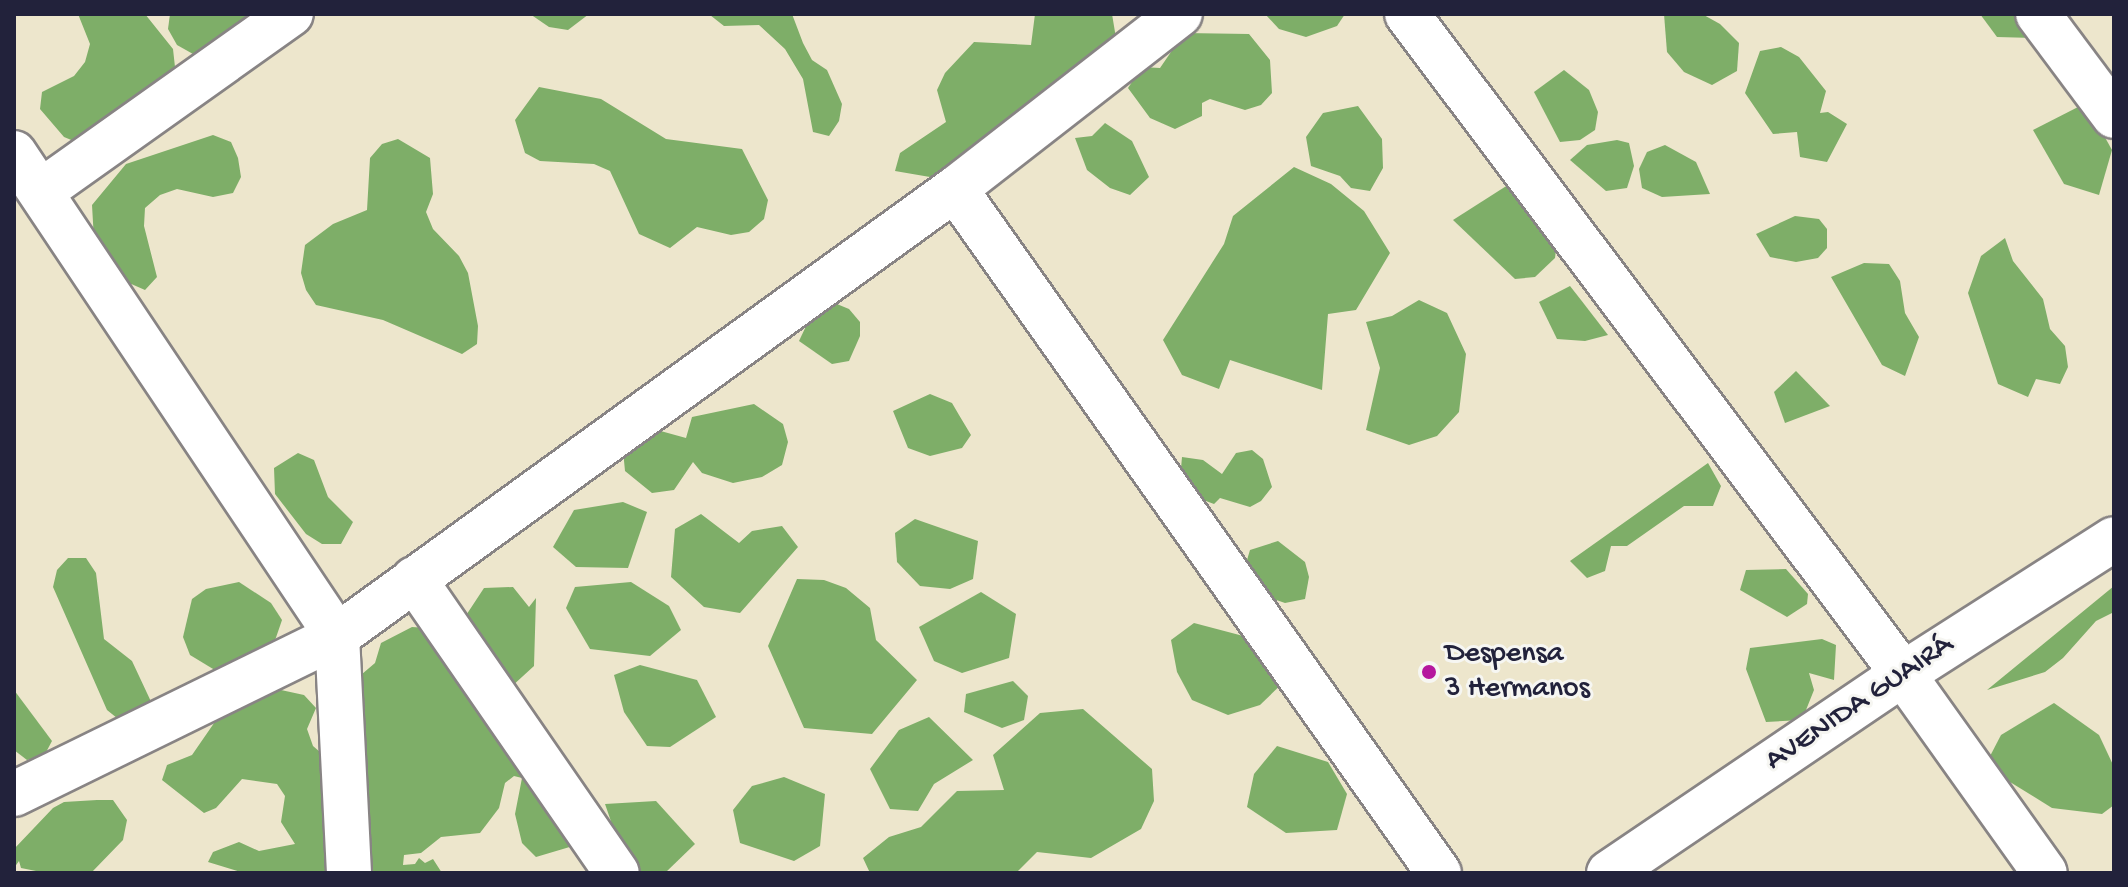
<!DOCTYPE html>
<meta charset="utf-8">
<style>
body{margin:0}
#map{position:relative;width:2128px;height:887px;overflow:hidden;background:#ede6cc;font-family:"Gochi Hand",sans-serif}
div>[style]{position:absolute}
.forest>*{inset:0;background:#7eae68}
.roads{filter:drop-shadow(2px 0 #888484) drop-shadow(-2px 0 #888484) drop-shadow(0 2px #888484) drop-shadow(0 -2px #888484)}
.minor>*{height:44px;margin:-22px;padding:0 22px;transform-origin:22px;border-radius:22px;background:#fff}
.dots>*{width:22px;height:22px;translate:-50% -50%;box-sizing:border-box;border:4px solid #f6f6f2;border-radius:50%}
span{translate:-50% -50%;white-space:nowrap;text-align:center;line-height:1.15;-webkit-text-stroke:6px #f6f6f2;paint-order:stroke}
.poi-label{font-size:30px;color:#22223b}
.left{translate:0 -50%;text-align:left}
.street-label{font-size:30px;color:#22223b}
.frame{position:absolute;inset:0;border:16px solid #22223b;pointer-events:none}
</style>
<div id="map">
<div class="forest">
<div style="clip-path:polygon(78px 14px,145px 14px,173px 49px,175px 67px,158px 94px,81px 144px,64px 137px,40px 109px,42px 92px,74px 76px,85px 62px,90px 44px)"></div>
<div style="clip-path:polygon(170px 14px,273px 14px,209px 63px,177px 45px,168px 29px)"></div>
<div style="clip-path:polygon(530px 14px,589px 14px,568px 30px,549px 27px)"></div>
<div style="clip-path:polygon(792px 14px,803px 43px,812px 60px,827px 70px,842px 104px,839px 121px,829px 136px,813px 132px,803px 79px,785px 49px,759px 25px,724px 26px,710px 15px)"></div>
<div style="clip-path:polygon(1035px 14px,1112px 14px,1117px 44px,1032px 111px,1016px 113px,992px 140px,930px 177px,895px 171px,900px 153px,946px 122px,937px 90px,945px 73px,974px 42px,1031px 45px)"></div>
<div style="clip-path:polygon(1265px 14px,1345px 14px,1337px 26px,1306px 37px,1279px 29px)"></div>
<div style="clip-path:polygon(1664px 14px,1702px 14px,1720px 24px,1739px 43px,1737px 71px,1712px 85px,1684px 72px,1667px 52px)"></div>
<div style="clip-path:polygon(1980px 14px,2042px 14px,2035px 38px,1997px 37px)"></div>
<div style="clip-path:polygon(1184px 33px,1249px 34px,1270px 60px,1272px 93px,1261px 105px,1245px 110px,1210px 99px,1202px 103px,1202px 116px,1175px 129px,1150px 118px,1128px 88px,1142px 67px,1160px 68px)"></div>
<div style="clip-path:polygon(1781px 47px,1799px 57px,1826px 91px,1820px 113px,1828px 112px,1847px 124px,1827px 162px,1800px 157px,1797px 132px,1773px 134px,1745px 93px,1760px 51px)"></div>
<div style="clip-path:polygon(1564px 70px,1589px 90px,1598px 112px,1595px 130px,1580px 140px,1560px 142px,1534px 92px)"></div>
<div style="clip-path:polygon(539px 87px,601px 99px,666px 139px,742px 149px,768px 200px,764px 219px,749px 232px,731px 235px,697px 227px,670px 248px,639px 234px,610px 171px,594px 164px,540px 161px,525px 153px,515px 120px)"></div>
<div style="clip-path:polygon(1358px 106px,1382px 139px,1383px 168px,1370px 191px,1351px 188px,1340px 176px,1311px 166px,1306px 137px,1323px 113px)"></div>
<div style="clip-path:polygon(2080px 106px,2097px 123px,2112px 150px,2099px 195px,2064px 184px,2033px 130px)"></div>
<div style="clip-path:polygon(1105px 123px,1132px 141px,1149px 177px,1130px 195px,1110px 188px,1087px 170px,1075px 138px,1092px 136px)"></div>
<div style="clip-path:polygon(213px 135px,231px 142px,238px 158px,241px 177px,233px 193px,213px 197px,177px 189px,160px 195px,145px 208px,144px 226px,157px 277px,145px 290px,129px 283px,94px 240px,92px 205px,126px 164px)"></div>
<div style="clip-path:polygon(398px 139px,430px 158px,433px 194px,426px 212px,433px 229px,459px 256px,468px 273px,478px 326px,477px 344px,462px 354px,383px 320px,316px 305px,306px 290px,301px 273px,305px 245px,333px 224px,367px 210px,370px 158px,382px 144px)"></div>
<div style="clip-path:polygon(1617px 140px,1629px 143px,1634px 166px,1627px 188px,1606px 191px,1570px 160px,1587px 145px)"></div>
<div style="clip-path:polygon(1665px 145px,1696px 162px,1710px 194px,1662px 197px,1642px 188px,1639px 169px,1647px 152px)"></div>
<div style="clip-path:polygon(1294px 167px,1331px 184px,1364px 211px,1390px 253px,1356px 310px,1328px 314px,1322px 390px,1230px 360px,1219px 389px,1182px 375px,1163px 340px,1224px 244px,1233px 216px)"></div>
<div style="clip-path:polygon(1511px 183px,1558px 235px,1555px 258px,1535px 277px,1515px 279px,1453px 220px)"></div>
<div style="clip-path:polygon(1795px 216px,1819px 219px,1827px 229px,1827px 248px,1818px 258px,1796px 262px,1770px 257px,1756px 234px)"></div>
<div style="clip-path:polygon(2005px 238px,2013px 261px,2043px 299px,2050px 329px,2065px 346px,2068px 367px,2060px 384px,2036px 379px,2028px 397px,1998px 384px,1968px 293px,1981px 256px)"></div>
<div style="clip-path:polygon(1864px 263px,1889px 264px,1900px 281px,1905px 313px,1919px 337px,1905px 376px,1882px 365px,1831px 277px)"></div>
<div style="clip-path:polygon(1570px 286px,1581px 300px,1608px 335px,1585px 341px,1557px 339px,1539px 302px)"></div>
<div style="clip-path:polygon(1419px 300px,1447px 313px,1466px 354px,1459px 412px,1437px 436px,1409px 445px,1366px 430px,1380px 368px,1366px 322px,1392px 316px)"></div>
<div style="clip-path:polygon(832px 302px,849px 309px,860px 322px,860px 336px,849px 361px,832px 364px,799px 341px,808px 322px)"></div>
<div style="clip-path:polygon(1796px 371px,1830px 406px,1785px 423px,1774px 392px)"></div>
<div style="clip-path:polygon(930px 394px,952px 403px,959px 415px,971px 435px,962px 448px,930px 456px,908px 448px,893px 411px)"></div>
<div style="clip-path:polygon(754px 404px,783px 424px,788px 442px,782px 465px,762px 477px,733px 483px,702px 473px,693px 462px,674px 490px,652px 493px,625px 471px,622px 440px,657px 430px,686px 438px,692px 417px)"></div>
<div style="clip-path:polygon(1252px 450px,1263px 459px,1272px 487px,1261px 501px,1250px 507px,1220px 498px,1214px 504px,1179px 491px,1182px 457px,1203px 460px,1222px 474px,1236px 453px)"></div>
<div style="clip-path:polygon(298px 453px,314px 460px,328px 497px,353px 522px,341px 544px,322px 544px,306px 534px,275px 494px,274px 468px)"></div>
<div style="clip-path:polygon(1708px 463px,1721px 486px,1713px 506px,1684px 506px,1627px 546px,1611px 546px,1605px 571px,1587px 578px,1570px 561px)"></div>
<div style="clip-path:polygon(623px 502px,647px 512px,628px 568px,576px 567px,553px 547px,574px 510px)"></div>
<div style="clip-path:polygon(701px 514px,739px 543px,752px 531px,782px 526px,798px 547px,740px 613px,704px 607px,671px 577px,675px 529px)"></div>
<div style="clip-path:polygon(915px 519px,978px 541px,973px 579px,950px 589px,920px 586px,897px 562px,895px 533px)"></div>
<div style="clip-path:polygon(1278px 541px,1305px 562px,1309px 577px,1305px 599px,1285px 603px,1239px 587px,1250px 550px)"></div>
<div style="clip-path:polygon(68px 558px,86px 558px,96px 573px,104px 639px,132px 661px,154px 708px,122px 722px,107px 710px,53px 587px,57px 570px)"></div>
<div style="clip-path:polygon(1786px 569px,1808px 594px,1807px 604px,1787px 617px,1740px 590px,1746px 570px)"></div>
<div style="clip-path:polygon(797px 579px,824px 580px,846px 588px,870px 608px,876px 640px,917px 680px,872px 734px,804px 728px,768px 646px)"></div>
<div style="clip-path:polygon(239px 582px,271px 603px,282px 620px,270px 655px,223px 675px,190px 655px,183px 637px,192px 599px,206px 589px)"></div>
<div style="clip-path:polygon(631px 582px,669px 606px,681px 630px,650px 656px,590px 649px,566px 608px,575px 587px)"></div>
<div style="clip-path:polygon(2114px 586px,2114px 612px,2096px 621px,2063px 658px,2045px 672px,1987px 690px)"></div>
<div style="clip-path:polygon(513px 587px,529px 607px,536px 598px,534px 666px,511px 687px,459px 626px,484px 588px)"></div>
<div style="clip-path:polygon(981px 592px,1016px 614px,1009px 658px,962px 673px,934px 661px,919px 627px)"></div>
<div style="clip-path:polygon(1194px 623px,1266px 642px,1292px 674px,1260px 705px,1228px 715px,1192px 700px,1177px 672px,1171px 640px)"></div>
<div style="clip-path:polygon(412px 627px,427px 628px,573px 846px,536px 857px,522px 843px,515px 814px,522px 778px,514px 776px,505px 783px,499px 808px,480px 833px,441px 837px,421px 853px,404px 855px,403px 865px,415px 864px,419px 858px,425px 863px,433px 859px,442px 873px,244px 873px,208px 862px,213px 852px,239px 842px,259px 851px,295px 844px,281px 822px,285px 796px,277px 784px,242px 779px,216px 808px,204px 813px,162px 780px,167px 765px,192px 755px,221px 713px,258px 685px,304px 695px,316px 708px,307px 729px,313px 746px,327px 758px,355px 680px,375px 663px,381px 643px)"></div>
<div style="clip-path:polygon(1822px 639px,1836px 645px,1834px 680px,1809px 673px,1814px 690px,1802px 720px,1766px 722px,1746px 669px,1750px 648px)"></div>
<div style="clip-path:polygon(640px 665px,697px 680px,716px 717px,670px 747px,647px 746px,624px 712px,614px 675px)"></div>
<div style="clip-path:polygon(1013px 681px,1028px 696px,1024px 720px,1002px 728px,964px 712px,966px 694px)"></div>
<div style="clip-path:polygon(14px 690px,52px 741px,44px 756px,27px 760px,14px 750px)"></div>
<div style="clip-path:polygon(2054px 703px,2099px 735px,2114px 767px,2114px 805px,2102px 814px,2052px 808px,2010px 782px,1988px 760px,2001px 735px)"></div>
<div style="clip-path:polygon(1083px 709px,1152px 769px,1154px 801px,1141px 829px,1091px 858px,1037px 852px,1016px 873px,870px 873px,863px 858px,889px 837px,921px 827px,957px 791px,1004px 790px,993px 755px,1040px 713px)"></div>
<div style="clip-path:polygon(929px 717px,973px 760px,934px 784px,918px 811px,890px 809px,870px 769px,899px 730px)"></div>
<div style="clip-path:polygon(1277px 746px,1328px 762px,1347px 794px,1337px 830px,1286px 833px,1247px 807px,1254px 774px)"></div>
<div style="clip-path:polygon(784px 777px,825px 794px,820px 846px,794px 861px,740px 843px,733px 810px,752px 786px)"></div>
<div style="clip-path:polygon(97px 800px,113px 800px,127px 820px,123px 840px,91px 873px,46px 873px,21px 868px,19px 861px,14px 868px,14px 849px,53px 808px,64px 802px)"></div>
<div style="clip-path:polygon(656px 801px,695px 844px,665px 873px,642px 873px,627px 868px,605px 804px)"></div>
</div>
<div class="roads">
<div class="minor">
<div style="left:1407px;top:14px;width:826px;rotate:53.07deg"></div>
<div style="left:1903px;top:674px;width:244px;rotate:54.5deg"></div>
<div style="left:2038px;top:14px;width:127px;rotate:53.3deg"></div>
<div style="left:14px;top:153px;width:581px;rotate:56.23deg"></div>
<div style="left:337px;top:636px;width:237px;rotate:87.1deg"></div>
<div style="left:955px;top:189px;width:838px;rotate:54.72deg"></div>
<div style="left:43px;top:190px;width:304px;rotate:-35.4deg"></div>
<div style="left:414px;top:579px;width:357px;rotate:55.4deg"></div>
<div style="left:14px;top:794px;width:360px;rotate:-26.1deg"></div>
<div style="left:337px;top:636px;width:763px;rotate:-35.88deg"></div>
<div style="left:955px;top:189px;width:285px;rotate:-37.9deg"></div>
<div style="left:1609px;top:873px;width:355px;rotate:-34.1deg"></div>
<div style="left:1903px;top:674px;width:250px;rotate:-32.6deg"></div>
</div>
</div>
<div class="dots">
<div style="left:1429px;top:672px;background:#b5179e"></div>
</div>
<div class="poi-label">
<span class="left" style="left:1445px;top:672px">Despensa<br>3 Hermanos</span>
</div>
<div class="street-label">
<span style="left:1860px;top:704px;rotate:-34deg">AVENIDA GUAIRÁ</span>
</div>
<div class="frame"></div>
</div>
